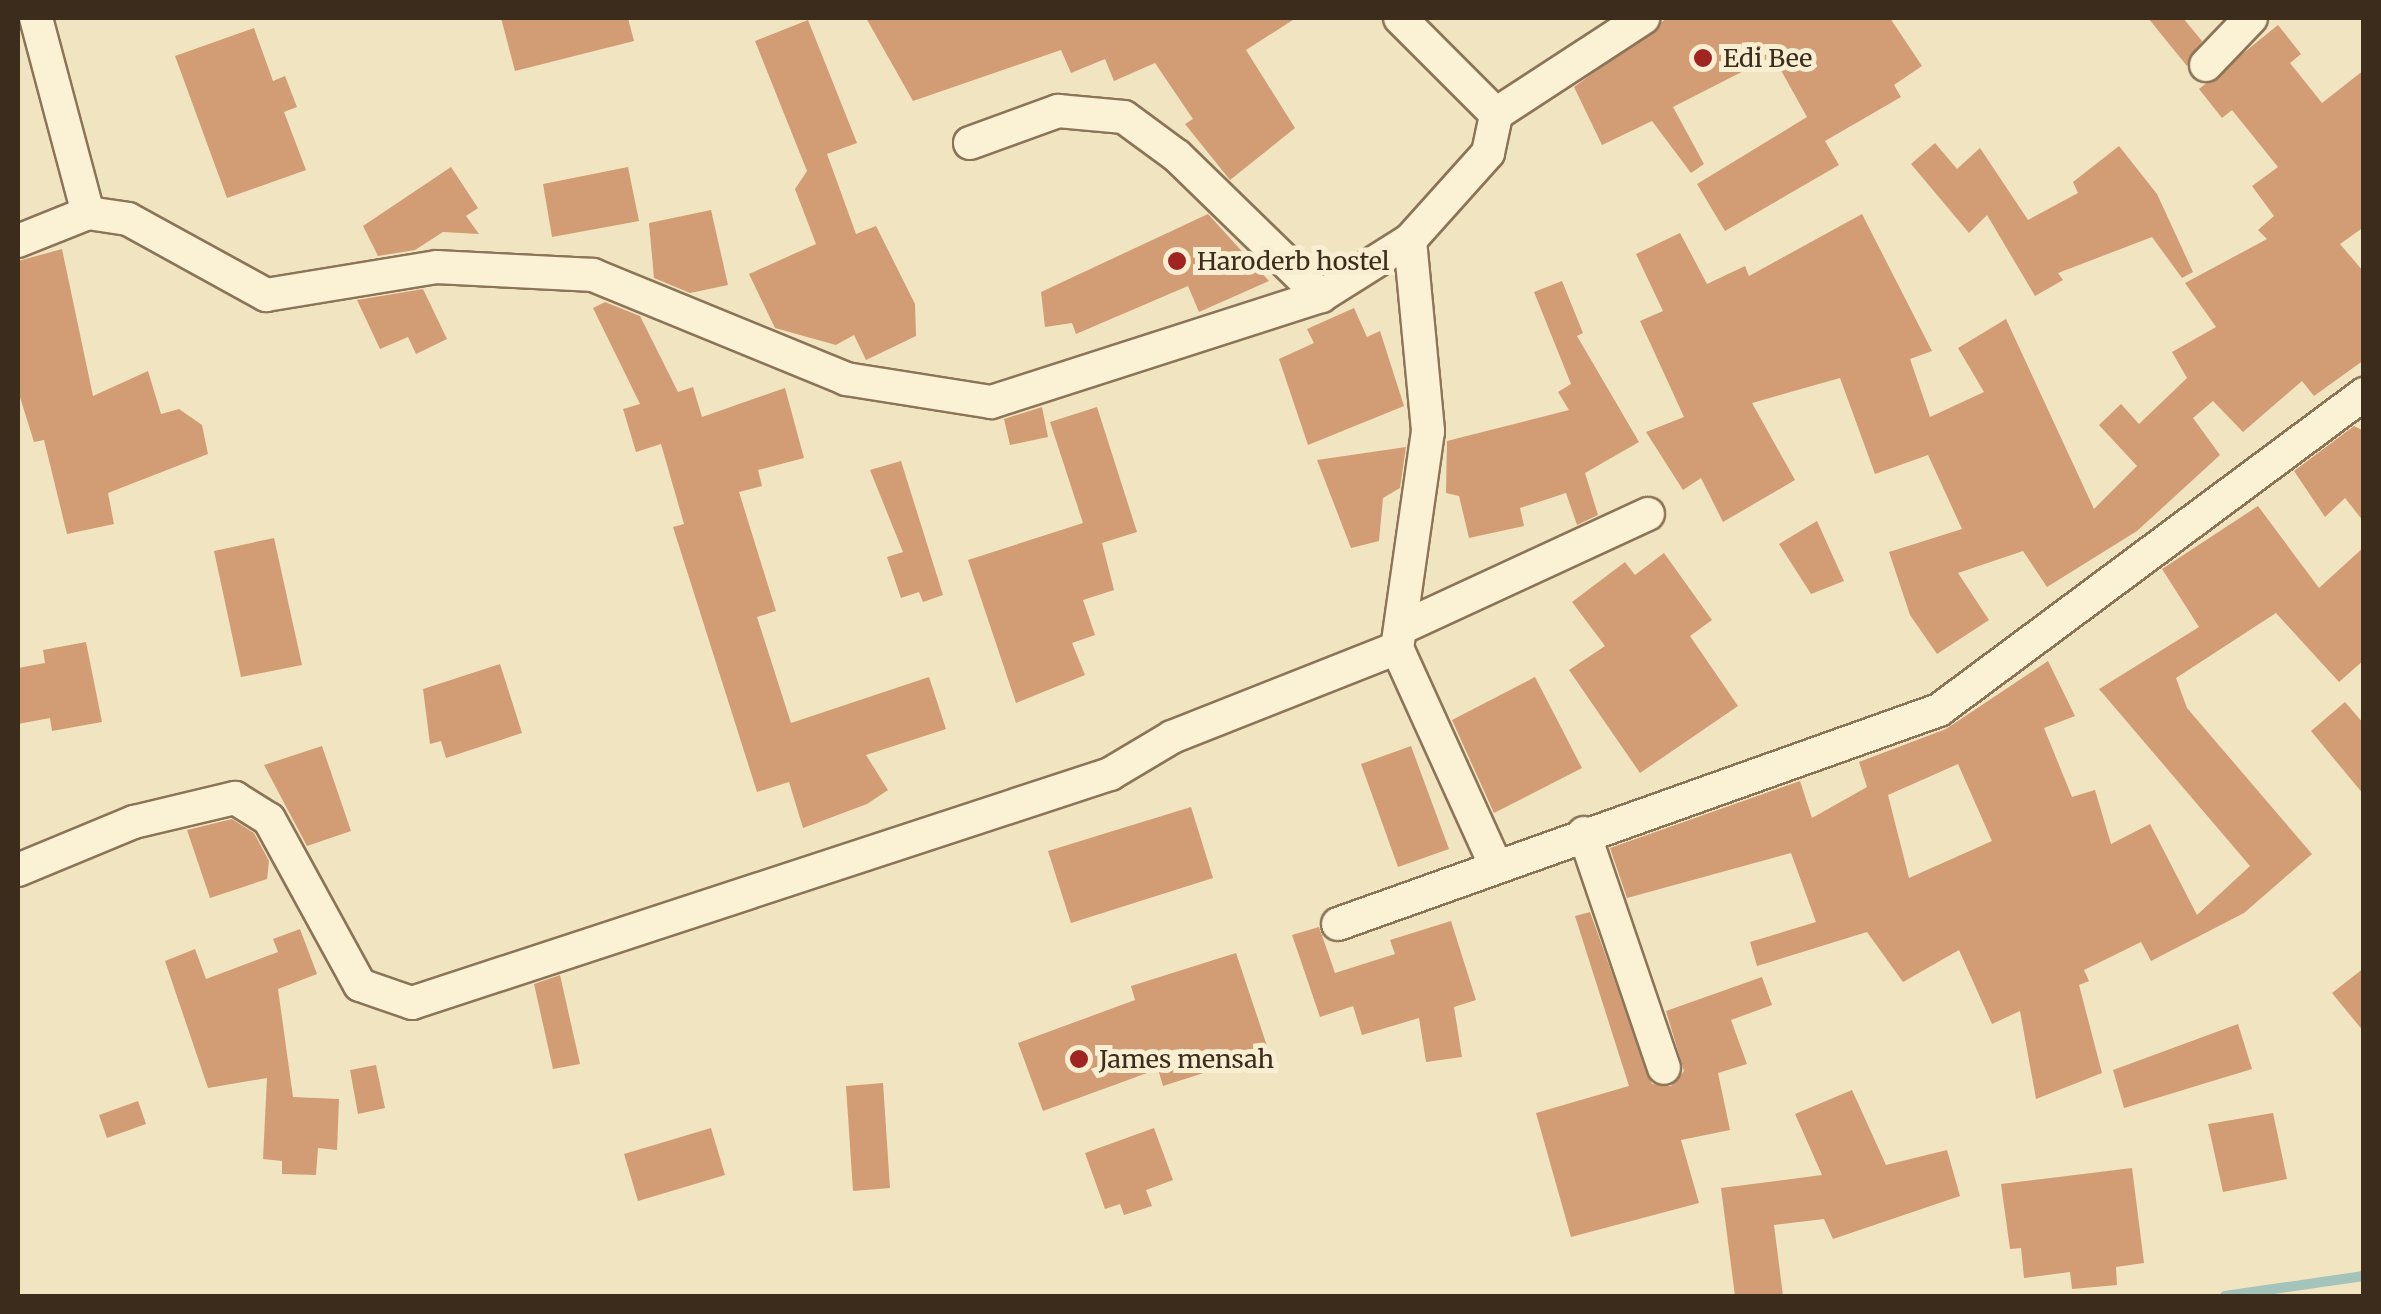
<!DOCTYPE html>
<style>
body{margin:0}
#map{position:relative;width:2381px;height:1314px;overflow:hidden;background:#f1e4c1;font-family:Merriweather,serif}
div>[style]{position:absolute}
.stream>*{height:10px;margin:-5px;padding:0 5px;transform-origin:5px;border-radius:5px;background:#a4c3bb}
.building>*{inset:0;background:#d29d74}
.roads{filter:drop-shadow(2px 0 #8c7457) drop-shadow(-2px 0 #8c7457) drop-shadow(0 2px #8c7457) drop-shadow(0 -2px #8c7457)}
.minor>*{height:32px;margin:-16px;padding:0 16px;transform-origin:16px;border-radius:16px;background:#fbf1d5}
.dots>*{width:28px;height:28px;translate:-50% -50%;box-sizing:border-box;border:5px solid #f8eed1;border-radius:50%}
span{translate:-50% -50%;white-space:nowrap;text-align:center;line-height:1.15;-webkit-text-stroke:10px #f8eed1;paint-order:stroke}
.poi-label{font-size:25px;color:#3b2c1c}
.left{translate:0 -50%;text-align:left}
.frame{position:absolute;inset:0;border:20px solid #3b2c1c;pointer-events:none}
</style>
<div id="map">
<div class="stream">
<div style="left:2225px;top:1296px;width:140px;rotate:-8.2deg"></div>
</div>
<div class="building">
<div style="clip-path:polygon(501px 18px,628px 18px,634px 41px,515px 71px)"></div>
<div style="clip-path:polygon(866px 18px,1296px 18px,1246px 50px,1295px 128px,1230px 180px,1185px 124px,1193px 119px,1155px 63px,1114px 81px,1105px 59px,1071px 73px,1061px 50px,913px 101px)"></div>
<div style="clip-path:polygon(1667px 18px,1890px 18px,1922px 66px,1894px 85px,1901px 97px,1825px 141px,1839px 165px,1725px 231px,1697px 184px,1807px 117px,1773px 56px,1673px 107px,1704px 164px,1691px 173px,1652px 121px,1602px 145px,1574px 87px)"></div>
<div style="clip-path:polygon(2148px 18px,2183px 18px,2202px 41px,2187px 66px)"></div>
<div style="clip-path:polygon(808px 20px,857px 143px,827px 154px,856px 234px,876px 226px,915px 304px,916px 336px,866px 360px,854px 335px,836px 345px,775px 328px,749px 274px,816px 244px,795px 189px,807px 171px,755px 41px)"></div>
<div style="clip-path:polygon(2278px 25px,2301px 54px,2290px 63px,2322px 103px,2364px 70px,2364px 227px,2340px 244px,2363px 271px,2364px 360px,2314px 396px,2302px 381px,2243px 432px,2213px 401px,2193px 418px,2220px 455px,2137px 531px,2047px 587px,2023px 551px,1958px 573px,1989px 620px,1937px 654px,1910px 615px,1889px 552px,1962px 529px,1928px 455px,1875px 474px,1840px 378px,1752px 403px,1795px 480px,1723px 522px,1701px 478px,1683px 490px,1646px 432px,1684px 417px,1640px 321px,1663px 311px,1636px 254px,1680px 233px,1707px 284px,1745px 266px,1749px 276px,1862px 214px,1932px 351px,1910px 359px,1930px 417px,1984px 392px,1958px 348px,2006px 319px,2094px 509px,2137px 466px,2099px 425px,2121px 404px,2139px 424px,2187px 378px,2172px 352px,2216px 327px,2185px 283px,2267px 239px,2258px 230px,2274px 216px,2252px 186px,2278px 167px,2232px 110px,2222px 118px,2199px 89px)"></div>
<div style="clip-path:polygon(254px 28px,273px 81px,285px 76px,297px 107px,284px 112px,306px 170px,227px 198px,175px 56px)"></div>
<div style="clip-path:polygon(1935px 143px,1957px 169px,1980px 148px,2028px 220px,2078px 193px,2073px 182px,2119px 146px,2157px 194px,2193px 272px,2182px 278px,2152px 237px,2058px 273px,2063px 280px,2035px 296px,1987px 215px,1969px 233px,1911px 164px)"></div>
<div style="clip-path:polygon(451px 167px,478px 208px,466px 216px,479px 234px,443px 232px,415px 250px,378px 256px,363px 226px)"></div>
<div style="clip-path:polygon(628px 167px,639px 221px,552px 237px,543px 184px)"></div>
<div style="clip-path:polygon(711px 210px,728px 285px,690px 293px,654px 278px,649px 223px)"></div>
<div style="clip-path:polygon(1208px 214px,1269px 281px,1199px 312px,1188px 286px,1076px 334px,1072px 323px,1045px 327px,1041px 292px)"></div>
<div style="clip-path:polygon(62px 249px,93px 396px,148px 371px,161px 414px,179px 409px,202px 425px,208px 454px,108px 493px,114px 524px,67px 534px,44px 440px,34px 442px,18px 391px,18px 261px)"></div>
<div style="clip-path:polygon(1562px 281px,1583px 333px,1577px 336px,1639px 442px,1585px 473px,1598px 515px,1577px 525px,1566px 493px,1520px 508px,1524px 526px,1469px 538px,1459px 496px,1446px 493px,1447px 441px,1569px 410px,1558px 392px,1571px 384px,1534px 292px)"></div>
<div style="clip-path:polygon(423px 289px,447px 339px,416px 354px,408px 337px,380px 349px,357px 300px)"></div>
<div style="clip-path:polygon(605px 302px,640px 316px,678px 392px,693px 387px,702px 417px,785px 388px,804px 458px,758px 470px,762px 486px,739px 492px,776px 611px,757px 617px,791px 723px,929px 677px,946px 729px,866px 755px,888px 790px,867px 804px,803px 828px,789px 782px,757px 792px,673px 527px,684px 524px,661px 444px,636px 452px,623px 409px,640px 404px,593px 308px)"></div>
<div style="clip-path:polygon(1354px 308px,1367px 337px,1380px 331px,1404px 406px,1308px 445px,1279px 359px,1314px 343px,1307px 329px)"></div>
<div style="clip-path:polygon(1042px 407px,1048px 437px,1010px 445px,1004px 419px)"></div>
<div style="clip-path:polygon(1097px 407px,1137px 532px,1102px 543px,1114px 590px,1083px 600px,1095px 635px,1072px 643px,1085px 675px,1016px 703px,968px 560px,1083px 523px,1050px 422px)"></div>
<div style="clip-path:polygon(2354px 426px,2364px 431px,2364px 522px,2345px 498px,2325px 517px,2294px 471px)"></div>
<div style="clip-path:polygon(1406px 447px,1400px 488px,1383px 498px,1379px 541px,1351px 548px,1317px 460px)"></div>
<div style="clip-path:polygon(901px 461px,943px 595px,923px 602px,919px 592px,901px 598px,887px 557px,903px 552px,870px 470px)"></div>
<div style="clip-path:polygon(evenodd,2258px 506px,2319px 588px,2364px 547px,2364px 660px,2339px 682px,2276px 613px,2176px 678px,2187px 708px,2312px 854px,2244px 913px,2151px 961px,2141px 942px,2084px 970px,2089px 981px,2079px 985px,2102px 1073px,2036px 1099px,2020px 1011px,1992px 1024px,1959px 950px,1903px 982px,1867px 932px,1757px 966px,1750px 942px,1816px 922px,1791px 853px,1627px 898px,1610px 848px,1800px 781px,1812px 818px,1867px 787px,1859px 762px,1946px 729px,2048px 661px,2075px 716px,2044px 728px,2072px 797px,2095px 790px,2111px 844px,2150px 824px,2197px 915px,2250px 866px,2099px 689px,2199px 627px,2162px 569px,2258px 506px,1958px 764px,1992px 841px,1909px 878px,1888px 795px,1958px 764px)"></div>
<div style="clip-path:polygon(1817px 521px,1844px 581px,1811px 594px,1779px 544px)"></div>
<div style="clip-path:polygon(274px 538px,302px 665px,241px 677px,214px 551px)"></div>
<div style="clip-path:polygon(1664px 553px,1712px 620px,1690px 636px,1738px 706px,1640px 773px,1569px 670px,1605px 646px,1572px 602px,1625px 562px,1635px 575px)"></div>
<div style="clip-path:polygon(86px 642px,102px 722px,52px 731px,50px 718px,18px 724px,18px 668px,45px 663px,43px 650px)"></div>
<div style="clip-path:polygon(500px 664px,522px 733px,446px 758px,441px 741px,430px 744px,423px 689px)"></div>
<div style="clip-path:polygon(1535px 677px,1582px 768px,1494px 813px,1452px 720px)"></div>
<div style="clip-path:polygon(2345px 702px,2364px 724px,2364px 795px,2311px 731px)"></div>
<div style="clip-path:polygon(322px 746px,351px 831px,307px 846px,264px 765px)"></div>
<div style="clip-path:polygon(1411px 746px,1449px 849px,1398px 867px,1361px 764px)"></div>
<div style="clip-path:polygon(1191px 807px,1213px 878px,1071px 923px,1048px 851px)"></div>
<div style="clip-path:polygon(232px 819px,254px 833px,269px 861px,267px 879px,210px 898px,187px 830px)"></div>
<div style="clip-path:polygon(1590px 912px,1652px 1084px,1671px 1086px,1684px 1071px,1666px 1011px,1762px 977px,1772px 1005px,1731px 1020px,1747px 1064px,1718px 1073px,1730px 1130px,1681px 1140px,1699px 1203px,1571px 1237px,1536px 1113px,1629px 1086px,1575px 916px)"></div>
<div style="clip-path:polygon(1451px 921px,1476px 1000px,1454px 1007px,1462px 1057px,1426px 1062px,1419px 1018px,1362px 1035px,1353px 1006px,1320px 1017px,1292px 935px,1319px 927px,1335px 973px,1395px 954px,1390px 940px)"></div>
<div style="clip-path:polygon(300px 929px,317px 974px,278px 989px,293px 1097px,339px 1099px,337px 1150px,318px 1148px,316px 1175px,282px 1174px,282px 1161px,263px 1159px,267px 1078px,208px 1088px,165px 961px,195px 949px,206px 979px,278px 952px,273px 939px)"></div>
<div style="clip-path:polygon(1236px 953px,1269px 1052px,1163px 1086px,1158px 1069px,1043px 1111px,1018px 1043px,1135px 1000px,1131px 986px)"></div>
<div style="clip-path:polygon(2364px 968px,2364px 1032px,2332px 993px)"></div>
<div style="clip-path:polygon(560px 975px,580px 1064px,553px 1069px,534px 984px)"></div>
<div style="clip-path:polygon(2238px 1024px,2252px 1069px,2124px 1108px,2113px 1070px)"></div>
<div style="clip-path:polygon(376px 1065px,385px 1108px,358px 1114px,350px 1070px)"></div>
<div style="clip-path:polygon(883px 1083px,890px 1188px,853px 1191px,846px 1086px)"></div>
<div style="clip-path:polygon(1852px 1090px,1886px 1165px,1947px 1150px,1960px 1196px,1833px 1239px,1824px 1219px,1774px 1225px,1783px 1296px,1735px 1296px,1721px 1188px,1822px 1175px,1795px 1114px)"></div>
<div style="clip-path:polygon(138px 1101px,146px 1124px,107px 1138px,99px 1115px)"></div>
<div style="clip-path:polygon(2273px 1113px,2287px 1179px,2223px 1192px,2208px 1124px)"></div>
<div style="clip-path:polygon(711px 1128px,725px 1175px,638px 1201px,624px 1154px)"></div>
<div style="clip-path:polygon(1154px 1128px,1173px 1180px,1146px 1190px,1152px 1206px,1124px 1215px,1120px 1204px,1105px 1209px,1085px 1153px)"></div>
<div style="clip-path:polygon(2132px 1168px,2144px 1263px,2116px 1267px,2117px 1285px,2072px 1289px,2070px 1272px,2024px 1278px,2021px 1248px,2010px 1249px,2001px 1184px)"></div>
</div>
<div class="roads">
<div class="minor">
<div style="left:36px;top:18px;width:202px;rotate:75.1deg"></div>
<div style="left:1400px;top:18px;width:136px;rotate:45deg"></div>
<div style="left:2206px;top:65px;width:65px;rotate:-46.2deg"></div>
<div style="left:970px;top:143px;width:94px;rotate:-20deg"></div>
<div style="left:1058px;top:111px;width:66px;rotate:5.2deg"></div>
<div style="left:1124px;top:117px;width:66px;rotate:36.3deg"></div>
<div style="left:1177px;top:156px;width:201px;rotate:44.2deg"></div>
<div style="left:1410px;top:240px;width:192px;rotate:84.6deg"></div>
<div style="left:1428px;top:431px;width:219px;rotate:98.1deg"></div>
<div style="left:1397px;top:648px;width:237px;rotate:65.6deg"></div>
<div style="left:18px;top:241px;width:75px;rotate:-21.8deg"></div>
<div style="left:88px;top:213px;width:40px;rotate:8.5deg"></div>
<div style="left:128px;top:219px;width:158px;rotate:28.8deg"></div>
<div style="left:266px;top:295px;width:173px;rotate:-9.3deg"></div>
<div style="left:437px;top:267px;width:156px;rotate:2.9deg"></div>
<div style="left:593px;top:275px;width:274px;rotate:22.3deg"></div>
<div style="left:846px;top:379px;width:147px;rotate:9deg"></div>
<div style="left:991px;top:402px;width:347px;rotate:-17.8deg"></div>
<div style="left:1321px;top:296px;width:105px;rotate:-32.2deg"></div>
<div style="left:1410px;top:240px;width:117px;rotate:-48.1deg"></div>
<div style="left:1488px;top:153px;width:40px;rotate:-78deg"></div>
<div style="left:1496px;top:114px;width:176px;rotate:-33.1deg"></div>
<div style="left:1401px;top:628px;width:272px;rotate:-24.8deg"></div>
<div style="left:1584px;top:833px;width:248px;rotate:71.2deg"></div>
<div style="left:18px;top:870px;width:126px;rotate:-22.5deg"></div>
<div style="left:134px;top:822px;width:104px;rotate:-13.4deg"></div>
<div style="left:235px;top:798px;width:40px;rotate:32deg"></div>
<div style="left:269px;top:819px;width:189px;rotate:61.3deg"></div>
<div style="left:360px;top:985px;width:55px;rotate:19.1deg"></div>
<div style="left:412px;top:1003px;width:735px;rotate:-18.16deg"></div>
<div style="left:1110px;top:774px;width:72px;rotate:-30.8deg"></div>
<div style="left:1172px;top:737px;width:242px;rotate:-21.6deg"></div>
<div style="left:1338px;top:924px;width:638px;rotate:-19.6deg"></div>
<div style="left:1939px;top:710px;width:530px;rotate:-36.63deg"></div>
</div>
</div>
<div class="dots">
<div style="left:1703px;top:58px;background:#a02422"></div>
<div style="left:1177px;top:261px;background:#a02422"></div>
<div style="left:1079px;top:1059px;background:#a02422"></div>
</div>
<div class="poi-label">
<span class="left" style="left:1723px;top:58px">Edi Bee</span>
<span class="left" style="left:1197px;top:261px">Haroderb hostel</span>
<span class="left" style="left:1099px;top:1059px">James mensah</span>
</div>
<div class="frame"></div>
</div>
